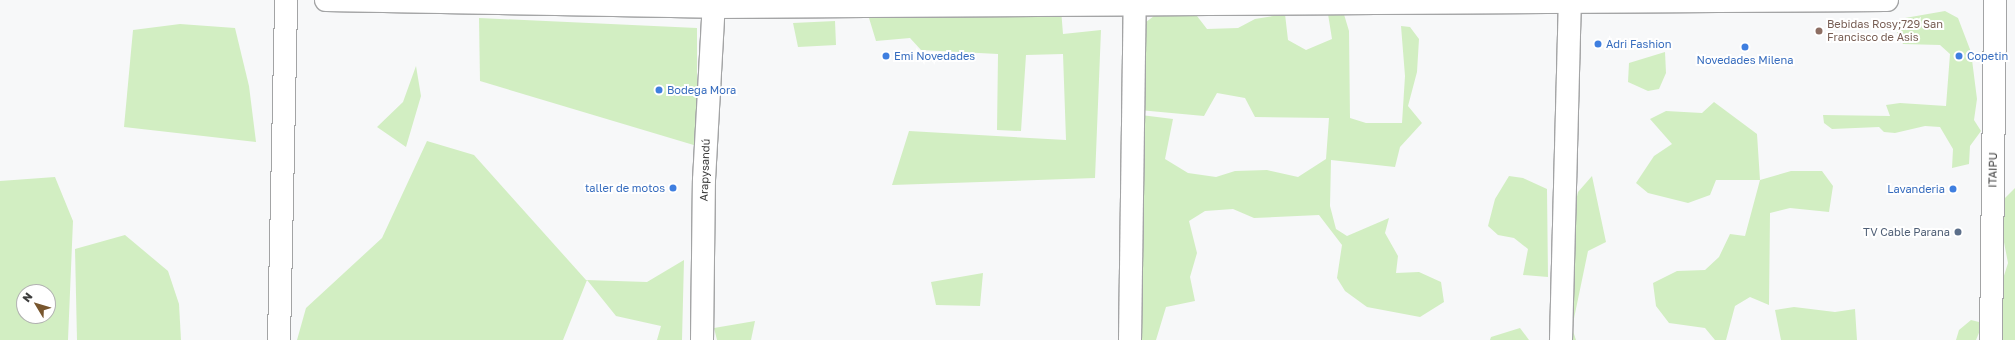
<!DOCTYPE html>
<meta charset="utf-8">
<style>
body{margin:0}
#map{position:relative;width:2015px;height:340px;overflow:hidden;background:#f7f8f9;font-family:"Golos Text",sans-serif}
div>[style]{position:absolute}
.green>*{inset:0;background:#d2eec2}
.roads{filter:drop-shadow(1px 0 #a3a4a5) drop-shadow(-1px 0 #a3a4a5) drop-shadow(0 1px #a3a4a5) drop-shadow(0 -1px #a3a4a5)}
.minor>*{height:22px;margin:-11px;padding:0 11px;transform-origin:11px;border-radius:11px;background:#fff}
.dots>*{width:11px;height:11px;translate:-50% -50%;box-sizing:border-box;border:2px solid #fff;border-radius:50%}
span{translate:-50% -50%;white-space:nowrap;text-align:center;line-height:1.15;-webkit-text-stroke:4px #fff;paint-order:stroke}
.education-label{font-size:11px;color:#785e54}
.left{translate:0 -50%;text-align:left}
.shop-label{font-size:11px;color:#366cbe}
.right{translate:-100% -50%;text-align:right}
.street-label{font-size:11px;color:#3d3d3d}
.service-label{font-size:11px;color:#4e5e75}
.north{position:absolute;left:16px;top:284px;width:40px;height:40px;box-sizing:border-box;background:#fff;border:1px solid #b1b1b1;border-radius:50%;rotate:308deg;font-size:11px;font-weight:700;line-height:16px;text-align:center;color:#3d3d3d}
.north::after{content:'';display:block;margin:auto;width:14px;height:18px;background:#78562e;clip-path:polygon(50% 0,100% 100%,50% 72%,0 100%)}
</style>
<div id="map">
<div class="green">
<div style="clip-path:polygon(1061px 9px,1063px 34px,1101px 30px,1095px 178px,892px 185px,909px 131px,1066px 140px,1063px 54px,1026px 55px,1021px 131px,997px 130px,998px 54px,921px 50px,910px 38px,876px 41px,869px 18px)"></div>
<div style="clip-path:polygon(1182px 9px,1197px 16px,1207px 29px,1238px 28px,1255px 19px,1285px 14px,1288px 40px,1306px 50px,1332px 39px,1328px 14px,1343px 11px,1349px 31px,1350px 118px,1366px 123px,1402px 123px,1405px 76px,1401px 26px,1410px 27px,1419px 39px,1417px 72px,1408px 106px,1422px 123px,1400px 147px,1395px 167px,1331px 160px,1330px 206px,1336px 229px,1347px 236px,1389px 218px,1385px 233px,1398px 256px,1396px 273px,1419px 272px,1441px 282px,1444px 302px,1420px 317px,1367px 307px,1345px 291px,1337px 278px,1342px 245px,1319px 215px,1254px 218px,1233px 209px,1205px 211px,1189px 221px,1197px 253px,1190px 277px,1195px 301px,1166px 307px,1156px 340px,1137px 340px,1141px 115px,1173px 119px,1165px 159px,1188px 173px,1216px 177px,1235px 171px,1267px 170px,1298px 177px,1326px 159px,1329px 118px,1255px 117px,1245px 98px,1217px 93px,1204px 116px,1139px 110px,1142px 42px,1146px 22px,1162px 10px)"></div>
<div style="clip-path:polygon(1945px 11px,1958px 18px,1971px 52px,1977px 99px,1974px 120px,1981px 131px,1970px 146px,1969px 164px,1952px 168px,1953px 149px,1940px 127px,1925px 126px,1895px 133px,1884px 132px,1879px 127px,1832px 129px,1824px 123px,1823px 115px,1890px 116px,1886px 105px,1900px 103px,1946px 106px,1950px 54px,1940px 45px,1903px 44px,1896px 30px,1905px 18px)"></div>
<div style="clip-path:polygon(479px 18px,697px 28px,697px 146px,480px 81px)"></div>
<div style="clip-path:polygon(835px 21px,836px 45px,798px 47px,793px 23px)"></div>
<div style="clip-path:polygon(180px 24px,235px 28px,249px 86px,256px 142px,124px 127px,133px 30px)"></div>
<div style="clip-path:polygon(1665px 52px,1666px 73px,1659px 89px,1648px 91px,1628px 82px,1629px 63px)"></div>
<div style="clip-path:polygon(416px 66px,421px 96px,406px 147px,377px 127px,403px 102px)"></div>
<div style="clip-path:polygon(1714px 102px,1757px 134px,1760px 180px,1791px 171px,1822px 171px,1833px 186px,1829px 212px,1790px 208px,1770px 213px,1769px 305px,1750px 297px,1735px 306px,1726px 340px,1715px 340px,1705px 328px,1669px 323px,1656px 306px,1653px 283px,1677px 271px,1705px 270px,1719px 257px,1730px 234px,1745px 236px,1760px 180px,1716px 180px,1710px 195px,1688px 203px,1648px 193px,1636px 183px,1654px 156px,1672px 144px,1650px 119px,1666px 111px,1702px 113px)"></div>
<div style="clip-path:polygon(427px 141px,474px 155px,586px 280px,647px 282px,684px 260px,682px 340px,657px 340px,661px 326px,616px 316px,587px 280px,563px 340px,297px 340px,306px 308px,382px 238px)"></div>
<div style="clip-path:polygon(1509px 176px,1523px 178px,1547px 189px,1548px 277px,1523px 275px,1528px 249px,1514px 238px,1498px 235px,1488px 226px,1495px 199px)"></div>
<div style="clip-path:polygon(1592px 176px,1606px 242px,1588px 251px,1572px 328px,1576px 340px,1564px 340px,1567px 242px,1578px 192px)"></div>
<div style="clip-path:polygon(evenodd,55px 177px,73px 221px,68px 340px,0 340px,0 181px,55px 177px,24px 292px,48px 292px,48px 316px,24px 316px,24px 292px)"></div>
<div style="clip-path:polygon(2015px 188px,2015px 340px,2002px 340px,2002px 282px,2008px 263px,1997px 206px)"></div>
<div style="clip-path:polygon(125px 235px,168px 271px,179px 304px,181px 340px,77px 340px,75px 249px)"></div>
<div style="clip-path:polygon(983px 273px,980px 306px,936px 305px,931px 282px)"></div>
<div style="clip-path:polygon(1794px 307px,1835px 312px,1855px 309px,1857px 340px,1781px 340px,1775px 310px)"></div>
<div style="clip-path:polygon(1971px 320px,1983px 323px,1976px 340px,1956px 340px,1959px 330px)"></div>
<div style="clip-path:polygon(755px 321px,751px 340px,717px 340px,714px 328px)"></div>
<div style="clip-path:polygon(1520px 328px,1529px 340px,1490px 340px,1491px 337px)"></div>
</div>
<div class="roads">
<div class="minor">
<div style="left:326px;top:0;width:388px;rotate:1deg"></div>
<div style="left:714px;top:7px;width:1173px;rotate:-0.34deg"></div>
<div style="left:279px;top:340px;width:340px;rotate:-88.8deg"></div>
<div style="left:702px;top:340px;width:160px;rotate:-89.3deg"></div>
<div style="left:704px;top:180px;width:180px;rotate:-86.8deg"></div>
<div style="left:1130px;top:340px;width:340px;rotate:-89.2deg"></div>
<div style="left:1561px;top:340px;width:338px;rotate:-88.5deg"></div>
<div style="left:1991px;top:340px;width:340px;rotate:-89.3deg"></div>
</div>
</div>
<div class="dots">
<div style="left:1819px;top:31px;background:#8d6e63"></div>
<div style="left:1598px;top:44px;background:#3f7fe0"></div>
<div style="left:1745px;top:47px;background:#3f7fe0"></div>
<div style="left:886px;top:56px;background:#3f7fe0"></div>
<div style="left:1959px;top:56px;background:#3f7fe0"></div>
<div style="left:659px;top:90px;background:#3f7fe0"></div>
<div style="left:673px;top:188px;background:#3f7fe0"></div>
<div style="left:1953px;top:189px;background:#3f7fe0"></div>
<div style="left:1958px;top:232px;background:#5c6f8a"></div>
</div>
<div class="education-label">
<span class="left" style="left:1827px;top:31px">Bebidas Rosy;729 San<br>Francisco de Asis</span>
</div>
<div class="shop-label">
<span class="left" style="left:1606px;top:44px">Adri Fashion</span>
<span class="left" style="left:894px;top:56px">Emi Novedades</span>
<span class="left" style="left:1967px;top:56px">Copetin</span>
<span style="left:1745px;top:60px">Novedades Milena</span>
<span class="left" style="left:667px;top:90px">Bodega Mora</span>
<span class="right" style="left:665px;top:188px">taller de motos</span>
<span class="right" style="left:1945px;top:189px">Lavanderia</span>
</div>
<div class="street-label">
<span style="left:705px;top:170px;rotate:-88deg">Arapysandú</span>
<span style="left:1993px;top:170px;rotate:-89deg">ITAIPU</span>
</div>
<div class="service-label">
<span class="right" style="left:1950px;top:232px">TV Cable Parana</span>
</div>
<div class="north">N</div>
</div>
